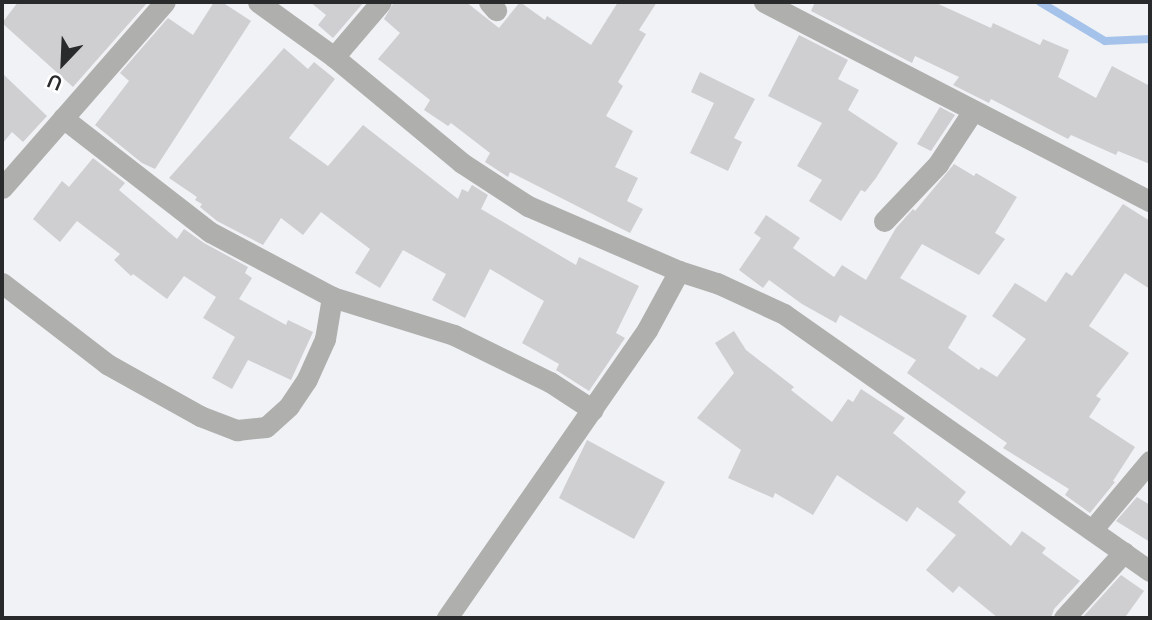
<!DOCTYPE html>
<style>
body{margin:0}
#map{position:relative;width:1152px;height:620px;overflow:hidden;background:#f0f2f5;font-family:Lato,sans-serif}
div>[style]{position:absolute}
.stream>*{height:8px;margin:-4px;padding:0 4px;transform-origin:4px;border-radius:4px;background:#a5c3ea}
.building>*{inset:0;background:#cfcfd2}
.street>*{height:21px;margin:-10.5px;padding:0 10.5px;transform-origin:10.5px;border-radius:10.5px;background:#afafae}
span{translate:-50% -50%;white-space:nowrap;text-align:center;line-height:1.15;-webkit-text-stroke:6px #fff;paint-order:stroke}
.frame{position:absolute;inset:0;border:4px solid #292a2b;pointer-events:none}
.north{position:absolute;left:28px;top:28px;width:70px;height:70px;-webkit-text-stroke:5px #fff;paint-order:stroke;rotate:203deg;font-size:19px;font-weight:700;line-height:28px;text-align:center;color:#292a2b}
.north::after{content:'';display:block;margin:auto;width:24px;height:32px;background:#292a2b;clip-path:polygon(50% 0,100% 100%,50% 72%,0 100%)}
</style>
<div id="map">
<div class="stream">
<div style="left:1040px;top:2px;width:76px;rotate:31deg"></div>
<div style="left:1105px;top:41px;width:45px;rotate:-2.5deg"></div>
</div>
<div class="building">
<div style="clip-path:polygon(18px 2px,146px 2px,147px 3px,73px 87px,2px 23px)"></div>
<div style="clip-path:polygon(214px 2px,222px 2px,251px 21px,155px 169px,142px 163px,95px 125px,129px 81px,120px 73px,168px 18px,193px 35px)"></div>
<div style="clip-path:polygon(310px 2px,364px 2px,333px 38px,318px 25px,326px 15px)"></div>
<div style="clip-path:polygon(394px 2px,466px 2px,499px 28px,520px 2px,545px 20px,547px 16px,591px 45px,618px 2px,657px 2px,639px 30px,646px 34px,618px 82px,623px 86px,606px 116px,633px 131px,615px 167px,638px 178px,627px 201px,643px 209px,630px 233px,510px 172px,508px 177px,485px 162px,490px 153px,451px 123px,448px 126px,424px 110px,430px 100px,378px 59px,400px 33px,384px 19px)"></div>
<div style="clip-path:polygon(815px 2px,934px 2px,991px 28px,993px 23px,1040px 45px,1043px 39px,1069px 50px,1058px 77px,1096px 98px,1112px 66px,1150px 86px,1150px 164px,1118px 151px,1116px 155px,1071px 135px,1068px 139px,991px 99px,989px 103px,953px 85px,959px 77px,915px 56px,912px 63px,811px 11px)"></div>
<div style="clip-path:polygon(799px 35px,848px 60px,838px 79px,859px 90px,848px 110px,898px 143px,876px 178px,865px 192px,861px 190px,841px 221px,809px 201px,822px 180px,797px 166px,822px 123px,768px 96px)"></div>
<div style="clip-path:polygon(284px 48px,308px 69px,314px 62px,335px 79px,289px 138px,328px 166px,363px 125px,458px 199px,462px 189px,468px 192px,472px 185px,488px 195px,481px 209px,576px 265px,579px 257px,639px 286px,616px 333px,625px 338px,589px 391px,556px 370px,559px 364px,522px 343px,544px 301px,490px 269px,465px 318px,432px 300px,446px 274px,403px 250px,380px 288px,355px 273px,370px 249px,321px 212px,303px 235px,281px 218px,263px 245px,217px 221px,200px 207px,202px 204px,195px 200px,197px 197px,169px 178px)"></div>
<div style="clip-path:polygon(700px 72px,755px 99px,734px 138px,742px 142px,728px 171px,690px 153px,714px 103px,691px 92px)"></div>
<div style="clip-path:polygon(2px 73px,47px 116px,23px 142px,12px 132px,2px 144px)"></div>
<div style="clip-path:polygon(940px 107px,955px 115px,931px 151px,917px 144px)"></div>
<div style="clip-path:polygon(93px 158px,125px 183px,119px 190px,177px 239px,184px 229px,204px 243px,248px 267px,245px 273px,252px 278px,239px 299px,286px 325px,288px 320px,313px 332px,291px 380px,248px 360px,232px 389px,212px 378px,235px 337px,203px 318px,216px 297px,184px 276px,167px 299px,133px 274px,131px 276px,114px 260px,120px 254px,77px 221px,60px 242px,33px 219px,62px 181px,69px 187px)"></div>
<div style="clip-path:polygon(954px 164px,974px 176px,976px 173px,1017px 197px,995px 233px,1005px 239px,979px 275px,922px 244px,900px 278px,967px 316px,948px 348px,979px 370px,981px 367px,997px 377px,1026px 339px,992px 316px,1015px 283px,1046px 302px,1066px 272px,1072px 276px,1123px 204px,1150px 221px,1150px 289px,1125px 273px,1089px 326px,1129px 353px,1096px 396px,1101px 399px,1089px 417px,1135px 447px,1113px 481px,1115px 482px,1090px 513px,1065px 495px,1069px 489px,1003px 448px,1007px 443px,907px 373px,916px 360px,840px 315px,836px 323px,802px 304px,769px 280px,763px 288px,739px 270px,761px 238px,754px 233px,766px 215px,800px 238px,793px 248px,834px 277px,842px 265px,866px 280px,896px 228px,913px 209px,915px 211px)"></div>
<div style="clip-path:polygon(734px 331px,746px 350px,794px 387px,791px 390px,832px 422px,848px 399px,853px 402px,861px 389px,905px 418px,893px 433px,966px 492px,958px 502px,1011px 546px,1022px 531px,1046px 548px,1042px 553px,1080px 581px,1054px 609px,1051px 618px,998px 618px,959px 586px,953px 593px,926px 570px,956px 535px,917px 507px,907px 522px,837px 475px,813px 515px,775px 493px,773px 498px,728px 478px,741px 450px,697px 418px,734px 373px,715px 343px)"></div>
<div style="clip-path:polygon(587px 440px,665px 482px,634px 539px,559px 498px)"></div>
<div style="clip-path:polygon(1137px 497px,1150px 505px,1150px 542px,1116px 521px)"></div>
<div style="clip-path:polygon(1121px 575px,1144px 591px,1126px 616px,1129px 618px,1082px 618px)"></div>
</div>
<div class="street">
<div style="left:258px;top:2px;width:94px;rotate:35.9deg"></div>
<div style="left:334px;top:57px;width:166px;rotate:39.6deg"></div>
<div style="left:462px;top:163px;width:79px;rotate:33.1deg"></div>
<div style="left:528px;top:206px;width:164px;rotate:23.3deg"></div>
<div style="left:679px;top:271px;width:67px;rotate:118.5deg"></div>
<div style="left:647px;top:330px;width:351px;rotate:124.8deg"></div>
<div style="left:489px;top:2px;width:11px;rotate:49deg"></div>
<div style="left:764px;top:2px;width:434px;rotate:27.3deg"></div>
<div style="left:334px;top:57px;width:72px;rotate:-49.5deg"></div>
<div style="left:63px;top:118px;width:186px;rotate:37.8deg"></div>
<div style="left:210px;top:232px;width:138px;rotate:28deg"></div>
<div style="left:332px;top:297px;width:128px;rotate:17.3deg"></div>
<div style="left:454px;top:335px;width:107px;rotate:26.1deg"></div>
<div style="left:550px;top:382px;width:51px;rotate:33.1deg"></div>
<div style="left:2px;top:188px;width:247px;rotate:-48.8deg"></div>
<div style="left:884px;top:221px;width:79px;rotate:-46.5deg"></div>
<div style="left:938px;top:164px;width:64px;rotate:-56.6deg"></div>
<div style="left:679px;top:271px;width:40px;rotate:18deg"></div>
<div style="left:717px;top:283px;width:74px;rotate:24.8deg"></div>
<div style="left:784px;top:314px;width:447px;rotate:35.1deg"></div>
<div style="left:2px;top:283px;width:133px;rotate:37.6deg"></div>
<div style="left:107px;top:364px;width:107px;rotate:29.2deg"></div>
<div style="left:200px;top:416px;width:40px;rotate:21deg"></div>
<div style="left:237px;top:430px;width:29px;rotate:-6deg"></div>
<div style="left:266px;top:427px;width:31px;rotate:-42deg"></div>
<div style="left:289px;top:406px;width:32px;rotate:-56deg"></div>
<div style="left:307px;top:379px;width:44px;rotate:-65.8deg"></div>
<div style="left:325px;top:339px;width:43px;rotate:-80.5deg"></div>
<div style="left:1092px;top:530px;width:90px;rotate:-50deg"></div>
<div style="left:1064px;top:618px;width:89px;rotate:-47.7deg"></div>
</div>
<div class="frame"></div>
<div class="north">U</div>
</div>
